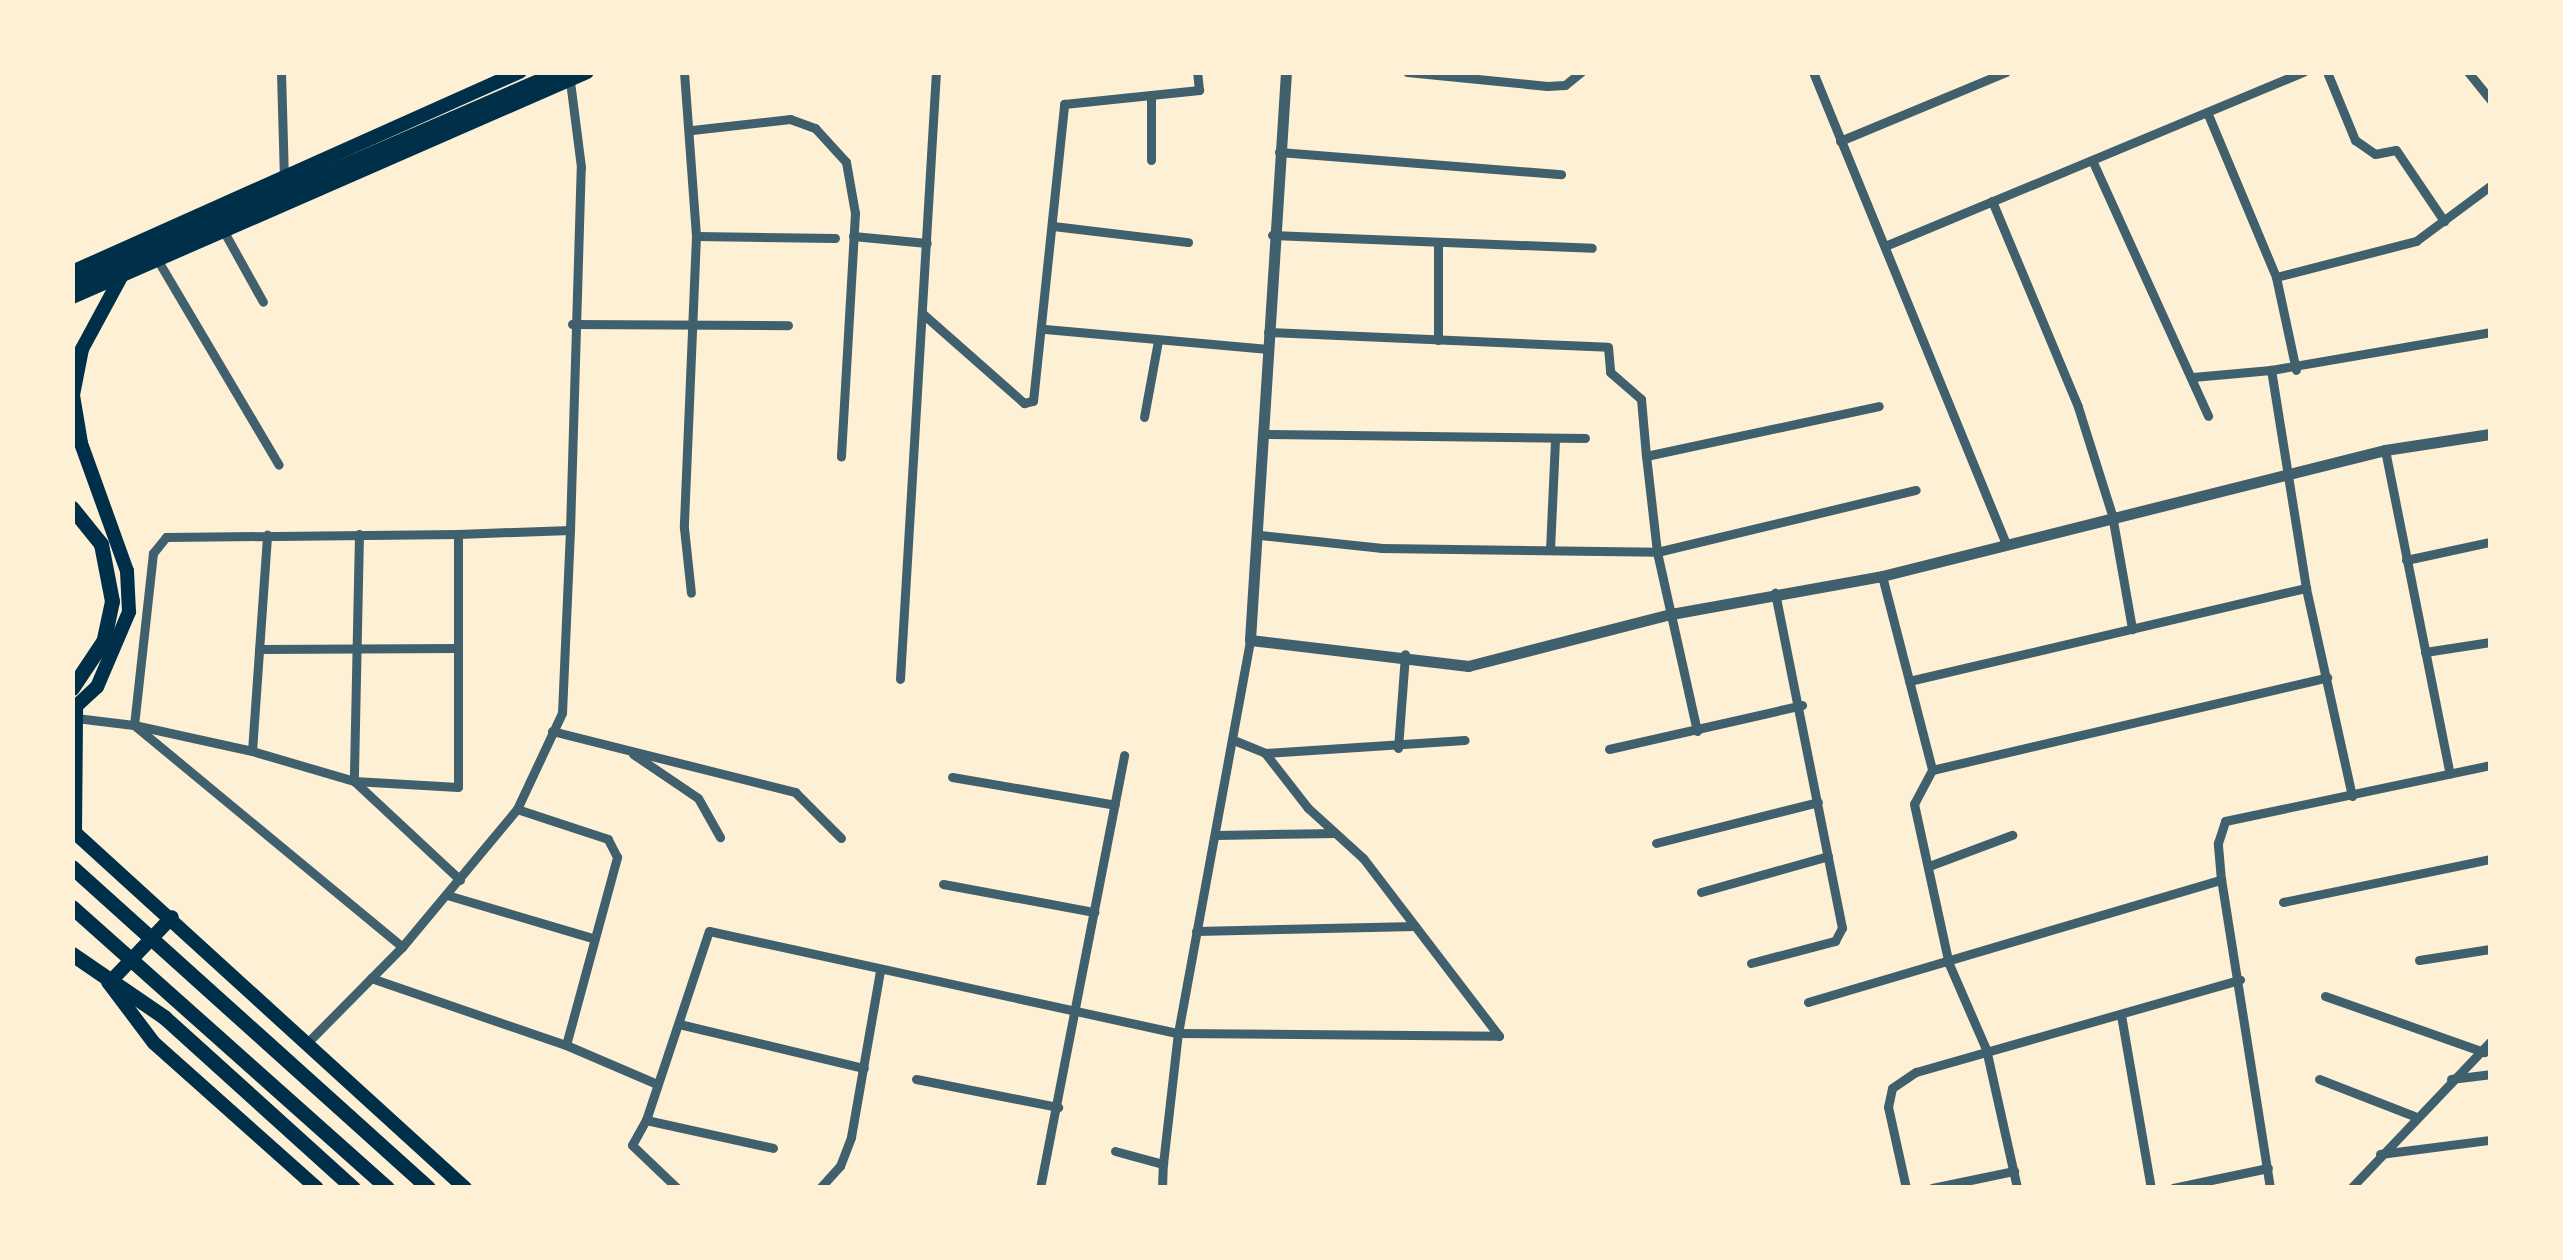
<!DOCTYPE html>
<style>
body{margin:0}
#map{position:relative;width:2563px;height:1260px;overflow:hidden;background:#fdf0d5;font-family:Commissioner,sans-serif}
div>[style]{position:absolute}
.minor>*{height:9px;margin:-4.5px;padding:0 4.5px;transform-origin:4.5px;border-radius:4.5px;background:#3f606c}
.tertiary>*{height:11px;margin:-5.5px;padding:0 5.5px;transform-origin:5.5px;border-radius:5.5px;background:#3f606c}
.primary>*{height:14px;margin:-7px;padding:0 7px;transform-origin:7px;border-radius:7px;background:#003049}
.trunk>*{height:15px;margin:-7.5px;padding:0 7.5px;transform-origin:7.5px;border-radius:7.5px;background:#003049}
span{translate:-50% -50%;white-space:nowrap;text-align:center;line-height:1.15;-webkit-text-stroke:8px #fdf0d5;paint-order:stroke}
.frame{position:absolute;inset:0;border:75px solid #fdf0d5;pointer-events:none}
</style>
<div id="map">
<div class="minor">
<div style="left:281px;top:72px;width:106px;rotate:88.4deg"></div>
<div style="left:684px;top:72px;width:164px;rotate:85.8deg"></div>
<div style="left:696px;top:236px;width:292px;rotate:92.4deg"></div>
<div style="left:684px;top:528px;width:65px;rotate:83.9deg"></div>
<div style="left:1407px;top:72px;width:141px;rotate:5.7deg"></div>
<div style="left:1547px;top:86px;width:18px;rotate:-3deg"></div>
<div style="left:1565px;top:85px;width:21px;rotate:-39deg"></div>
<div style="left:1813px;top:72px;width:510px;rotate:67.76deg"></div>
<div style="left:2327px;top:72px;width:74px;rotate:67.6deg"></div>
<div style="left:2355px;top:140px;width:24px;rotate:35deg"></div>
<div style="left:2375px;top:154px;width:21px;rotate:-11deg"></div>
<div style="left:2396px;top:150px;width:86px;rotate:55.9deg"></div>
<div style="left:2468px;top:72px;width:35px;rotate:51deg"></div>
<div style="left:2207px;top:112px;width:179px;rotate:67.3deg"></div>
<div style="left:2276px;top:277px;width:95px;rotate:77.9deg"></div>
<div style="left:692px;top:130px;width:99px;rotate:-6.4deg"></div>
<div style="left:790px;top:119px;width:27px;rotate:20deg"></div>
<div style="left:815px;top:128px;width:46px;rotate:47.6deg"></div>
<div style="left:846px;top:162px;width:52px;rotate:80deg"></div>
<div style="left:855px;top:213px;width:244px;rotate:93.3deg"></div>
<div style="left:1840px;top:141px;width:180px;rotate:-22.6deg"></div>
<div style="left:1279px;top:152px;width:283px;rotate:4.5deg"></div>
<div style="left:1151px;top:160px;width:65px;rotate:-90deg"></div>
<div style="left:2092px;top:160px;width:281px;rotate:65.6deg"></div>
<div style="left:1992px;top:201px;width:223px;rotate:67.3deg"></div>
<div style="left:2078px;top:407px;width:113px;rotate:72.5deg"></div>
<div style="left:2112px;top:515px;width:116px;rotate:80deg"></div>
<div style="left:1053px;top:226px;width:136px;rotate:6.8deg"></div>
<div style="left:223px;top:230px;width:82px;rotate:60.9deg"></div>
<div style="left:1272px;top:235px;width:320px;rotate:2.3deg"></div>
<div style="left:696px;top:236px;width:139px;rotate:0.8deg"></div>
<div style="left:853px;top:236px;width:74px;rotate:5.4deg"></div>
<div style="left:1438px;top:243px;width:97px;rotate:90deg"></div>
<div style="left:1885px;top:246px;width:453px;rotate:-22.6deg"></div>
<div style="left:157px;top:259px;width:239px;rotate:59.4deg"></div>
<div style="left:2276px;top:277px;width:145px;rotate:-14.4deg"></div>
<div style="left:2416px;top:241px;width:92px;rotate:-36.6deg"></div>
<div style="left:923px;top:314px;width:135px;rotate:41.4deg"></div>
<div style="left:1024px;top:403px;width:9px;rotate:-13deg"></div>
<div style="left:1033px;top:401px;width:299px;rotate:-84deg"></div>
<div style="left:1064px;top:104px;width:136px;rotate:-5.9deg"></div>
<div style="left:1199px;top:90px;width:18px;rotate:-96deg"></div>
<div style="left:572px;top:324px;width:216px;rotate:0.3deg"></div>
<div style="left:1045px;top:329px;width:224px;rotate:5.1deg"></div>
<div style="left:1268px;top:332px;width:340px;rotate:2.5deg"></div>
<div style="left:1608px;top:347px;width:25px;rotate:85deg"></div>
<div style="left:1610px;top:372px;width:41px;rotate:41.1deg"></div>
<div style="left:1641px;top:399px;width:57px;rotate:85deg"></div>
<div style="left:2193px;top:377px;width:78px;rotate:-5.1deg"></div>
<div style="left:1144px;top:417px;width:77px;rotate:-79.6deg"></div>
<div style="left:1265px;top:434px;width:320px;rotate:0.7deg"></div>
<div style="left:2385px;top:450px;width:330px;rotate:78.7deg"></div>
<div style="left:570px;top:530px;width:363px;rotate:-88.3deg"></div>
<div style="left:581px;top:167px;width:87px;rotate:-97.3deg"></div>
<div style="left:359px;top:534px;width:247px;rotate:91.2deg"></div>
<div style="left:354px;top:781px;width:145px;rotate:43deg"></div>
<div style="left:1260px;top:535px;width:123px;rotate:6.1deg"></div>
<div style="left:1382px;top:548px;width:275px;rotate:0.8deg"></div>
<div style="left:1657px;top:552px;width:266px;rotate:-13.5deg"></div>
<div style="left:1550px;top:550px;width:112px;rotate:-87.4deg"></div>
<div style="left:2406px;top:560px;width:86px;rotate:-12.1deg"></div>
<div style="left:1882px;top:576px;width:200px;rotate:75.5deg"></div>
<div style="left:1932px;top:770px;width:38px;rotate:118deg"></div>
<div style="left:1914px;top:804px;width:164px;rotate:77.7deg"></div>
<div style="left:1949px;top:964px;width:93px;rotate:66.5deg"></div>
<div style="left:1986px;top:1049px;width:142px;rotate:77.4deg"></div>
<div style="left:259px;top:649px;width:199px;rotate:-0.3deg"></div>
<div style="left:2425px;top:652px;width:66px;rotate:-8.7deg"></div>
<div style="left:900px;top:679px;width:608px;rotate:-86.61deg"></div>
<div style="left:1909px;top:681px;width:408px;rotate:-13.2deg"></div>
<div style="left:76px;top:718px;width:58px;rotate:6.9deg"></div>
<div style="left:134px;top:725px;width:121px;rotate:12.4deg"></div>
<div style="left:252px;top:751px;width:106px;rotate:16.4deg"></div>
<div style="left:354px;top:781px;width:104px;rotate:3.3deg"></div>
<div style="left:458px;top:787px;width:253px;rotate:-90deg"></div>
<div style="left:458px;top:534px;width:292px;rotate:179.4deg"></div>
<div style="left:166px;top:537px;width:21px;rotate:129deg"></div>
<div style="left:153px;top:553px;width:173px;rotate:96.3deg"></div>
<div style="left:134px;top:725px;width:348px;rotate:39.6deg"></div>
<div style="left:402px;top:947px;width:134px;rotate:134.7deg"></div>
<div style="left:552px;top:731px;width:251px;rotate:14.1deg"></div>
<div style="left:795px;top:792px;width:65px;rotate:45deg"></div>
<div style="left:1697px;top:731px;width:183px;rotate:-102.6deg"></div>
<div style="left:1657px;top:552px;width:97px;rotate:-96.5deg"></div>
<div style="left:1646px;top:456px;width:238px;rotate:-12.1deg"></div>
<div style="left:1236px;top:741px;width:31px;rotate:22deg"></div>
<div style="left:1265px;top:753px;width:70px;rotate:52deg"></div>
<div style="left:1308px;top:808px;width:74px;rotate:42.3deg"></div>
<div style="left:1363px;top:858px;width:224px;rotate:52.6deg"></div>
<div style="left:1398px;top:748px;width:94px;rotate:-85.7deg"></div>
<div style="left:1609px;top:749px;width:198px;rotate:-12.8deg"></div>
<div style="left:252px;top:751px;width:217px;rotate:-86deg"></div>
<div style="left:1265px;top:753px;width:200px;rotate:-3.7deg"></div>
<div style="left:633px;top:754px;width:78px;rotate:34.1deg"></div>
<div style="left:698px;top:798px;width:45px;rotate:60.6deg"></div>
<div style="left:1932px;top:770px;width:406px;rotate:-13.2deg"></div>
<div style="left:952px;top:777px;width:165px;rotate:9.7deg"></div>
<div style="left:2352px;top:796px;width:213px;rotate:-102.5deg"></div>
<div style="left:2306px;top:588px;width:221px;rotate:-99.1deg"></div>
<div style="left:2271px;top:370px;width:222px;rotate:-9.8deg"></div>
<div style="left:1216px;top:835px;width:119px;rotate:-1deg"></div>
<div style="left:1656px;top:843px;width:167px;rotate:-14.2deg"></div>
<div style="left:1929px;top:866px;width:89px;rotate:-20.5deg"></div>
<div style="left:943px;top:884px;width:154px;rotate:10.5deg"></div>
<div style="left:1701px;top:892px;width:132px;rotate:-15.8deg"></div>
<div style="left:447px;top:895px;width:151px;rotate:16.5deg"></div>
<div style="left:2283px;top:902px;width:211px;rotate:-11.7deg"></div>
<div style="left:1196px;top:931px;width:219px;rotate:-1.3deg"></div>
<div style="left:402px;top:947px;width:180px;rotate:-50.2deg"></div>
<div style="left:517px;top:809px;width:106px;rotate:-64.9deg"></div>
<div style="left:562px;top:713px;width:183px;rotate:-87.5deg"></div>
<div style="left:570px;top:530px;width:112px;rotate:178deg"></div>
<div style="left:2419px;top:960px;width:72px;rotate:-8.8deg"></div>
<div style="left:1751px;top:963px;width:87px;rotate:-14.7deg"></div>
<div style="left:1835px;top:941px;width:15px;rotate:-62deg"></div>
<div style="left:1842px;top:928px;width:342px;rotate:-101.3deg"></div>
<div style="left:371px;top:978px;width:206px;rotate:19deg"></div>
<div style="left:566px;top:1045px;width:195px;rotate:-74.8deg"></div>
<div style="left:617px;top:857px;width:20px;rotate:-117deg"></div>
<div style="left:608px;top:839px;width:96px;rotate:-161.8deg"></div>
<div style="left:2325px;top:996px;width:169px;rotate:19.4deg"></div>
<div style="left:1808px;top:1002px;width:431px;rotate:-16.5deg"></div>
<div style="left:2121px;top:1015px;width:176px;rotate:80.2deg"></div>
<div style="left:679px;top:1024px;width:190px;rotate:13.4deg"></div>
<div style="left:566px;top:1045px;width:99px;rotate:23.2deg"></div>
<div style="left:916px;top:1079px;width:145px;rotate:11.2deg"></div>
<div style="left:2319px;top:1079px;width:102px;rotate:21.3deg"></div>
<div style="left:2451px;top:1079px;width:39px;rotate:-7deg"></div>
<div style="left:646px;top:1120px;width:130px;rotate:12.4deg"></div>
<div style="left:1115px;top:1151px;width:50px;rotate:15.2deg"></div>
<div style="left:1163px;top:1164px;width:132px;rotate:-83.5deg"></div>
<div style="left:1178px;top:1033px;width:400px;rotate:-79.6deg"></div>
<div style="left:2380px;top:1154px;width:111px;rotate:-7.3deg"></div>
<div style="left:677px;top:1188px;width:62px;rotate:-136.3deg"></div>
<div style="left:632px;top:1145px;width:29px;rotate:-61deg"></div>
<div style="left:646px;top:1120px;width:199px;rotate:-71.6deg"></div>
<div style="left:709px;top:931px;width:480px;rotate:12.3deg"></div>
<div style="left:1178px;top:1033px;width:321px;rotate:0.5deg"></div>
<div style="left:820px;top:1188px;width:30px;rotate:-48deg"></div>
<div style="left:840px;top:1166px;width:31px;rotate:-69deg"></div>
<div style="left:851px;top:1137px;width:169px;rotate:-80.1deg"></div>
<div style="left:1040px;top:1188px;width:441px;rotate:-79deg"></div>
<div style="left:1162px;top:1188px;width:24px;rotate:-88deg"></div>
<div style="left:1906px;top:1188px;width:83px;rotate:-102.5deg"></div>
<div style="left:1888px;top:1107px;width:19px;rotate:-78deg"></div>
<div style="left:1892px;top:1088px;width:29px;rotate:-34deg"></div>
<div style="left:1916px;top:1072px;width:337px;rotate:-15.9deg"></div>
<div style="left:1932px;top:1188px;width:84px;rotate:-11.7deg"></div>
<div style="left:2173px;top:1188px;width:97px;rotate:-11.9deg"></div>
<div style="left:2270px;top:1188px;width:312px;rotate:-99deg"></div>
<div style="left:2221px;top:880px;width:37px;rotate:-95deg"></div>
<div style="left:2218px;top:843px;width:23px;rotate:-72deg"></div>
<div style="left:2225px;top:821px;width:271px;rotate:-11.9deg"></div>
<div style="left:2351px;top:1188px;width:202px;rotate:-46.4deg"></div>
</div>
<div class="tertiary">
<div style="left:1286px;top:72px;width:569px;rotate:93.63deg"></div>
<div style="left:1250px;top:640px;width:220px;rotate:6.8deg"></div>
<div style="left:1468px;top:666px;width:210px;rotate:-14.4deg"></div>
<div style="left:1671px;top:614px;width:214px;rotate:-10.2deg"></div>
<div style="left:1882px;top:576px;width:519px;rotate:-14.06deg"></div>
<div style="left:2385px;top:450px;width:106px;rotate:-8.7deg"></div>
</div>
<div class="primary">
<div style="left:72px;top:272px;width:491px;rotate:-24.1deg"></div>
<div style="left:72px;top:297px;width:562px;rotate:-23.6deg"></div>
<div style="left:72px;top:710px;width:34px;rotate:-43deg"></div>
<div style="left:97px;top:687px;width:82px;rotate:-66.9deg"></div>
<div style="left:129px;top:612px;width:41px;rotate:-92.8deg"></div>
<div style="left:127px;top:571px;width:136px;rotate:-109.8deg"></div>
<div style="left:81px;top:443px;width:49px;rotate:-99.5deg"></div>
<div style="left:73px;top:395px;width:47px;rotate:-78.9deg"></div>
<div style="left:82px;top:349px;width:82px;rotate:-61.6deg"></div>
<div style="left:72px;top:830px;width:532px;rotate:42.33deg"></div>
<div style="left:75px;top:833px;width:124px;rotate:-89.5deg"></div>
<div style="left:108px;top:982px;width:76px;rotate:53deg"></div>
<div style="left:154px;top:1043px;width:218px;rotate:41.7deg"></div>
<div style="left:109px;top:983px;width:91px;rotate:-46.3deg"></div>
</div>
<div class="trunk">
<div style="left:72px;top:283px;width:531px;rotate:-23.43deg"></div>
<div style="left:72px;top:508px;width:46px;rotate:51.1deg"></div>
<div style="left:101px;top:544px;width:58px;rotate:79.1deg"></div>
<div style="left:112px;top:601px;width:40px;rotate:102deg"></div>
<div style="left:104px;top:640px;width:58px;rotate:123.7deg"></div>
<div style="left:72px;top:867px;width:479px;rotate:42deg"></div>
<div style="left:72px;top:907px;width:422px;rotate:41.7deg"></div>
<div style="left:72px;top:954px;width:112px;rotate:34.4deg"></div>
<div style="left:164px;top:1017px;width:255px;rotate:42.1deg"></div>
</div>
<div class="frame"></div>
</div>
